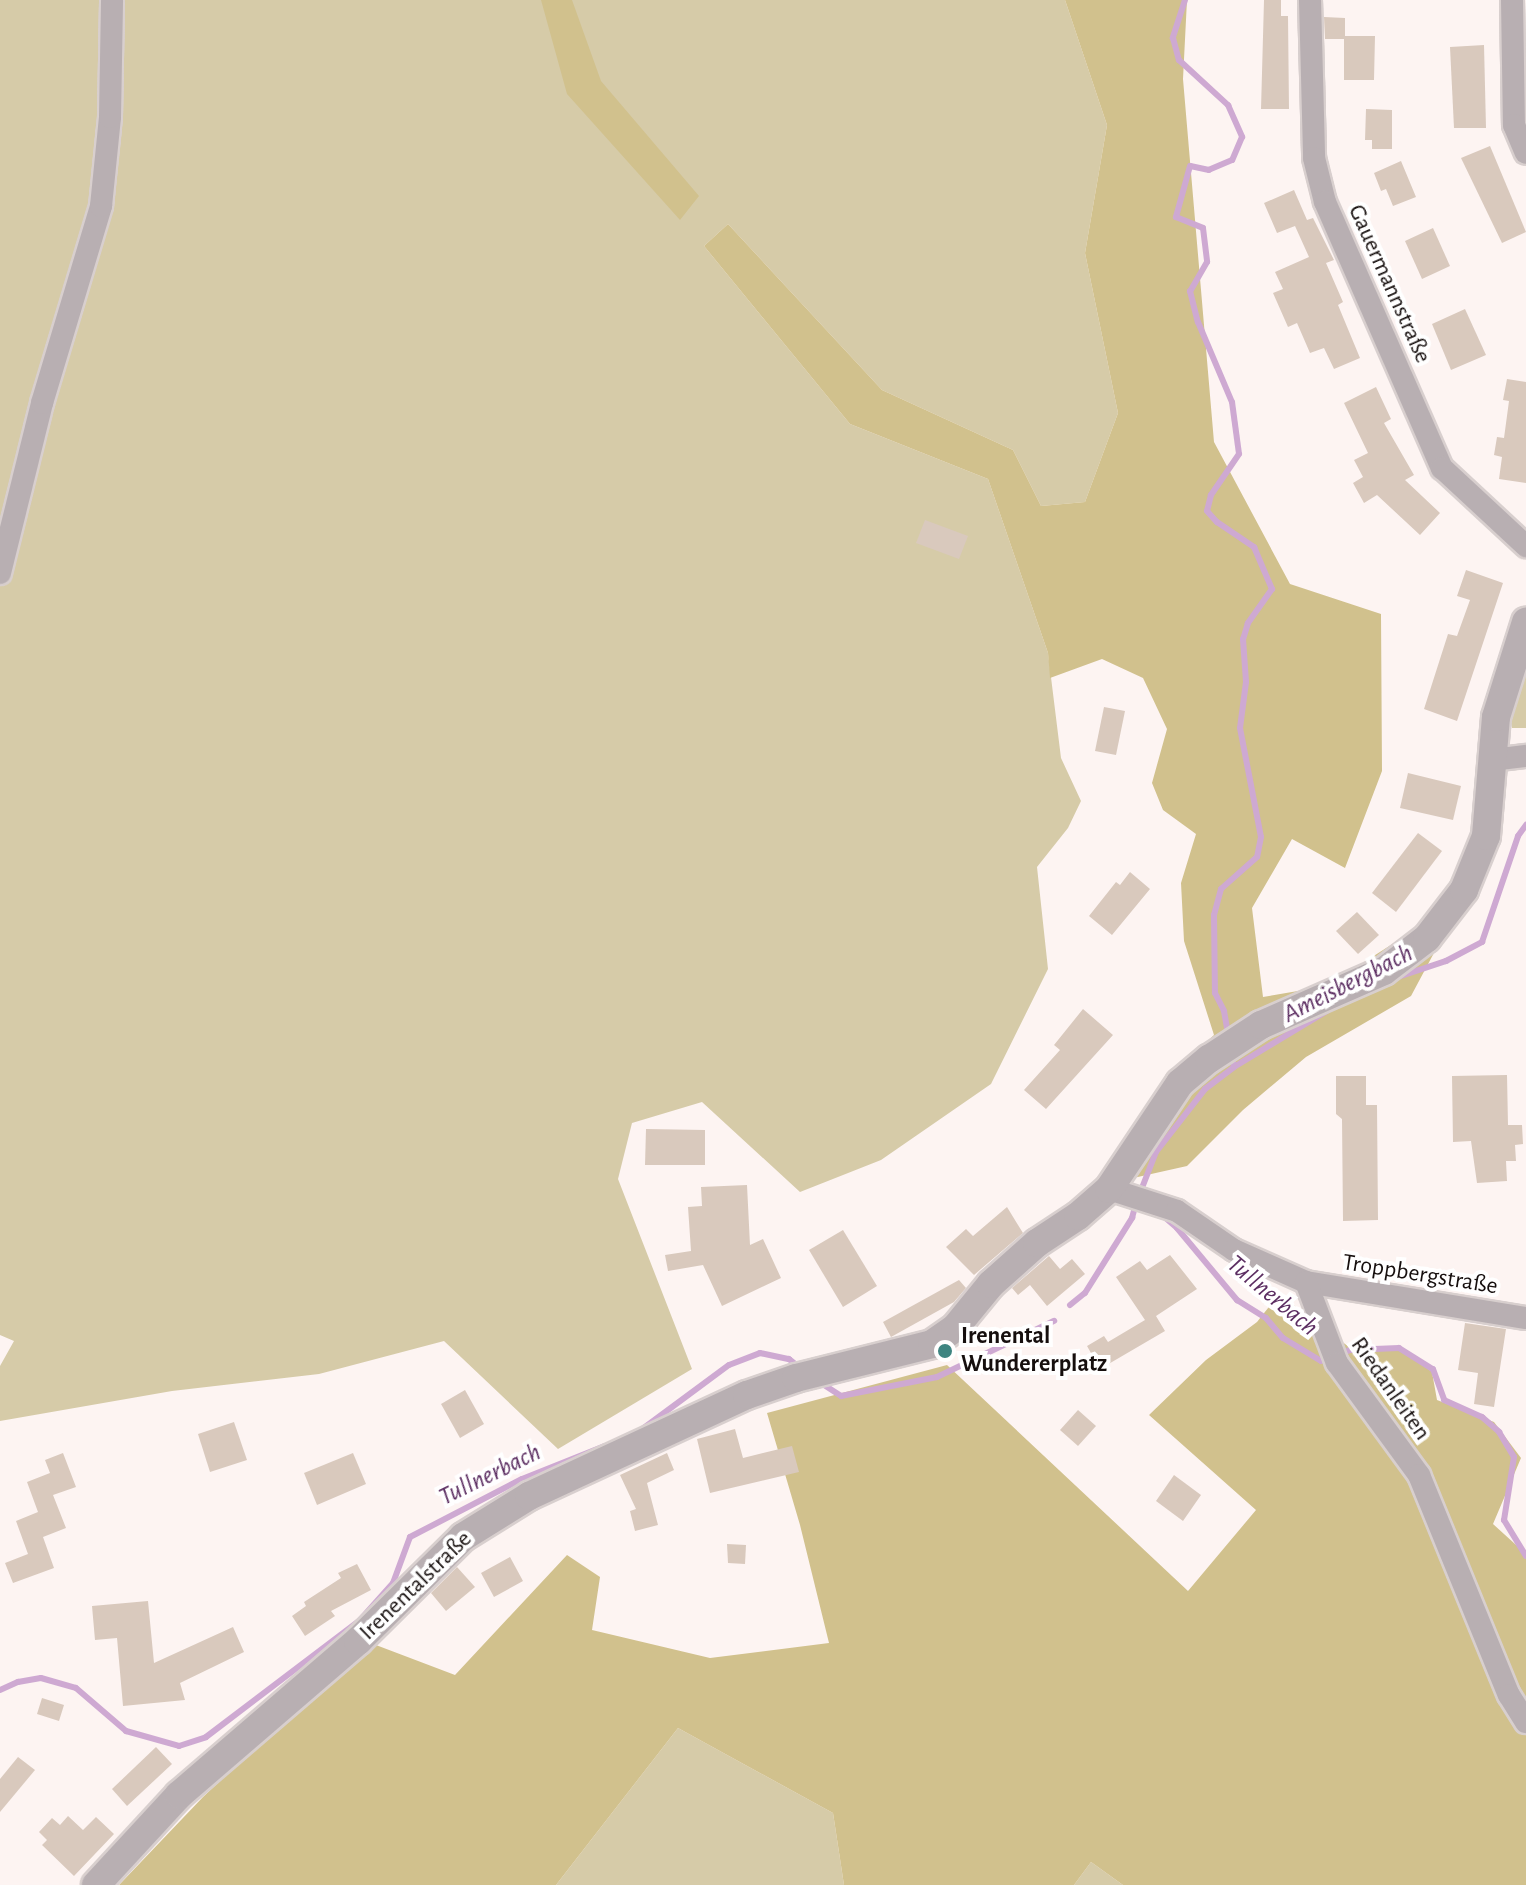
<!DOCTYPE html>
<meta charset="utf-8">
<style>
body{margin:0}
#map{position:relative;width:1526px;height:1885px;overflow:hidden;background:#fdf4f2;font-family:"Alegreya Sans",sans-serif}
div>[style]{position:absolute}
.green>*{inset:0;background:#d6cba8}
.forest>*{inset:0;background:#d1c18d}
.stream>*{height:6px;margin:-3px;padding:0 3px;transform-origin:3px;border-radius:3px;background:#cea9d2}
.building>*{inset:0;background:#d9c9bd}
.roads{filter:drop-shadow(2px 0 #d8cfce) drop-shadow(-2px 0 #d8cfce) drop-shadow(0 2px #d8cfce) drop-shadow(0 -2px #d8cfce)}
.minor>*{height:22px;margin:-11px;padding:0 11px;transform-origin:11px;border-radius:11px;background:#b8afb2}
.tertiary>*{height:28px;margin:-14px;padding:0 14px;transform-origin:14px;border-radius:14px;background:#b8afb2}
.dots>*{width:22px;height:22px;translate:-50% -50%;box-sizing:border-box;border:4px solid #fff;border-radius:50%}
span{translate:-50% -50%;white-space:nowrap;text-align:center;line-height:1.15;-webkit-text-stroke:8px #fff;paint-order:stroke}
.street-label{font-size:24px;color:#160f0e}
.poi-label{font-size:24px;color:#160f0e;font-weight:700}
.left{translate:0 -50%;text-align:left}
.water-label{font-size:26px;color:#5c2e62;font-style:italic}
</style>
<div id="map">
<div class="green">
<div style="clip-path:polygon(0 0,1065px 0,1107px 125px,1085px 253px,1118px 413px,1085px 502px,1041px 506px,1013px 450px,882px 390px,728px 224px,704px 246px,850px 424px,988px 479px,1048px 653px,1061px 758px,1081px 801px,1068px 828px,1037px 867px,1048px 969px,991px 1084px,881px 1160px,800px 1192px,702px 1102px,632px 1123px,618px 1179px,692px 1369px,558px 1449px,444px 1341px,319px 1374px,172px 1391px,0 1421px,0 1366px,14px 1341px,0 1335px)"></div>
<div style="clip-path:polygon(1526px 632px,1526px 728px,1512px 728px,1510px 720px)"></div>
<div style="clip-path:polygon(678px 1728px,833px 1813px,844px 1885px,556px 1885px)"></div>
<div style="clip-path:polygon(1091px 1862px,1123px 1885px,1074px 1885px)"></div>
</div>
<div class="forest">
<div style="clip-path:polygon(541px 0,572px 0,601px 81px,699px 196px,680px 220px,567px 94px)"></div>
<div style="clip-path:polygon(1065px 0,1187px 0,1183px 79px,1214px 442px,1290px 584px,1381px 614px,1382px 771px,1345px 868px,1292px 839px,1252px 908px,1263px 997px,1327px 986px,1411px 932px,1435px 951px,1411px 996px,1306px 1057px,1243px 1110px,1187px 1166px,1102px 1185px,1174px 1072px,1214px 1035px,1184px 941px,1181px 883px,1196px 834px,1163px 810px,1152px 783px,1167px 729px,1143px 678px,1102px 659px,1050px 678px,1048px 653px,988px 479px,850px 424px,704px 246px,728px 224px,882px 390px,1013px 450px,1041px 506px,1085px 502px,1118px 413px,1085px 253px,1107px 125px)"></div>
<div style="clip-path:polygon(1279px 1294px,1353px 1350px,1401px 1348px,1432px 1372px,1437px 1400px,1494px 1422px,1521px 1458px,1493px 1524px,1526px 1554px,1526px 1885px,1123px 1885px,1091px 1862px,1074px 1885px,844px 1885px,833px 1813px,678px 1728px,556px 1885px,119px 1885px,203px 1797px,368px 1642px,455px 1675px,567px 1555px,600px 1577px,592px 1630px,710px 1658px,829px 1643px,800px 1525px,767px 1413px,947px 1365px,1188px 1591px,1256px 1510px,1149px 1415px,1206px 1360px,1257px 1322px)"></div>
</div>
<div class="stream">
<div style="left:1185px;top:0;width:40px;rotate:108deg"></div>
<div style="left:1173px;top:38px;width:23px;rotate:75deg"></div>
<div style="left:1179px;top:60px;width:67px;rotate:42.6deg"></div>
<div style="left:1228px;top:105px;width:35px;rotate:66deg"></div>
<div style="left:1242px;top:137px;width:25px;rotate:113deg"></div>
<div style="left:1232px;top:160px;width:25px;rotate:157deg"></div>
<div style="left:1209px;top:170px;width:19px;rotate:-168deg"></div>
<div style="left:1190px;top:166px;width:53px;rotate:105.4deg"></div>
<div style="left:1176px;top:217px;width:29px;rotate:22deg"></div>
<div style="left:1203px;top:228px;width:34px;rotate:83deg"></div>
<div style="left:1207px;top:262px;width:34px;rotate:120deg"></div>
<div style="left:1190px;top:291px;width:32px;rotate:76deg"></div>
<div style="left:1198px;top:322px;width:87px;rotate:67deg"></div>
<div style="left:1232px;top:402px;width:52px;rotate:82.3deg"></div>
<div style="left:1239px;top:454px;width:50px;rotate:124.3deg"></div>
<div style="left:1211px;top:495px;width:16px;rotate:104deg"></div>
<div style="left:1207px;top:511px;width:15px;rotate:48deg"></div>
<div style="left:1217px;top:522px;width:45px;rotate:34deg"></div>
<div style="left:1254px;top:547px;width:46px;rotate:66.8deg"></div>
<div style="left:1272px;top:589px;width:42px;rotate:125.2deg"></div>
<div style="left:1248px;top:623px;width:17px;rotate:107deg"></div>
<div style="left:1243px;top:639px;width:43px;rotate:86deg"></div>
<div style="left:1246px;top:682px;width:46px;rotate:97.4deg"></div>
<div style="left:1240px;top:728px;width:111px;rotate:79.1deg"></div>
<div style="left:1261px;top:837px;width:20px;rotate:101deg"></div>
<div style="left:1257px;top:857px;width:48px;rotate:138.4deg"></div>
<div style="left:1221px;top:889px;width:27px;rotate:105deg"></div>
<div style="left:1214px;top:915px;width:78px;rotate:89.3deg"></div>
<div style="left:1215px;top:993px;width:20px;rotate:63deg"></div>
<div style="left:1224px;top:1011px;width:28px;rotate:80deg"></div>
<div style="left:1395px;top:978px;width:54px;rotate:-18.4deg"></div>
<div style="left:1446px;top:961px;width:41px;rotate:-27.8deg"></div>
<div style="left:1482px;top:942px;width:112px;rotate:-71.2deg"></div>
<div style="left:1518px;top:836px;width:14px;rotate:-54deg"></div>
<div style="left:1231px;top:1054px;width:13px;rotate:77deg"></div>
<div style="left:1140px;top:1193px;width:44px;rotate:-68.7deg"></div>
<div style="left:1156px;top:1152px;width:80px;rotate:-52.1deg"></div>
<div style="left:1205px;top:1089px;width:36px;rotate:-37deg"></div>
<div style="left:1234px;top:1067px;width:109px;rotate:-31.1deg"></div>
<div style="left:1161px;top:1214px;width:21px;rotate:41deg"></div>
<div style="left:1177px;top:1228px;width:94px;rotate:50.2deg"></div>
<div style="left:1237px;top:1300px;width:34px;rotate:32deg"></div>
<div style="left:1266px;top:1318px;width:26px;rotate:50deg"></div>
<div style="left:1283px;top:1338px;width:44px;rotate:31.2deg"></div>
<div style="left:1321px;top:1361px;width:9px;rotate:-21deg"></div>
<div style="left:1070px;top:1305px;width:19px;rotate:-39deg"></div>
<div style="left:1085px;top:1293px;width:89px;rotate:-57.9deg"></div>
<div style="left:1132px;top:1218px;width:16px;rotate:-75deg"></div>
<div style="left:1340px;top:1354px;width:11px;rotate:-22deg"></div>
<div style="left:1350px;top:1350px;width:49px;rotate:-2.3deg"></div>
<div style="left:1399px;top:1348px;width:40px;rotate:32deg"></div>
<div style="left:1433px;top:1369px;width:33px;rotate:70deg"></div>
<div style="left:1444px;top:1400px;width:42px;rotate:24.1deg"></div>
<div style="left:1482px;top:1417px;width:23px;rotate:41deg"></div>
<div style="left:1499px;top:1432px;width:29px;rotate:59deg"></div>
<div style="left:1514px;top:1457px;width:64px;rotate:99deg"></div>
<div style="left:1504px;top:1520px;width:42px;rotate:58.6deg"></div>
<div style="left:821px;top:1383px;width:24px;rotate:33deg"></div>
<div style="left:841px;top:1396px;width:98px;rotate:-11.2deg"></div>
<div style="left:937px;top:1377px;width:130px;rotate:-25.6deg"></div>
<div style="left:641px;top:1430px;width:109px;rotate:-36.5deg"></div>
<div style="left:729px;top:1365px;width:33px;rotate:-21deg"></div>
<div style="left:760px;top:1353px;width:30px;rotate:12deg"></div>
<div style="left:789px;top:1359px;width:13px;rotate:39deg"></div>
<div style="left:0;top:1690px;width:20px;rotate:-24deg"></div>
<div style="left:18px;top:1682px;width:23px;rotate:-10deg"></div>
<div style="left:41px;top:1678px;width:36px;rotate:16deg"></div>
<div style="left:76px;top:1688px;width:66px;rotate:40.7deg"></div>
<div style="left:126px;top:1731px;width:55px;rotate:15.8deg"></div>
<div style="left:179px;top:1746px;width:28px;rotate:-18deg"></div>
<div style="left:206px;top:1737px;width:193px;rotate:-37.2deg"></div>
<div style="left:360px;top:1620px;width:50px;rotate:-48.3deg"></div>
<div style="left:393px;top:1583px;width:49px;rotate:-69.7deg"></div>
<div style="left:410px;top:1537px;width:126px;rotate:-27.4deg"></div>
<div style="left:522px;top:1479px;width:89px;rotate:-21.7deg"></div>
</div>
<div class="building">
<div style="clip-path:polygon(1264px 0,1281px 0,1281px 16px,1288px 16px,1289px 109px,1261px 109px)"></div>
<div style="clip-path:polygon(1324px 17px,1345px 18px,1345px 36px,1375px 36px,1374px 80px,1344px 80px,1344px 39px,1325px 39px)"></div>
<div style="clip-path:polygon(1484px 45px,1486px 128px,1454px 128px,1450px 47px)"></div>
<div style="clip-path:polygon(1366px 109px,1392px 110px,1392px 149px,1372px 149px,1372px 140px,1365px 140px)"></div>
<div style="clip-path:polygon(1490px 146px,1526px 232px,1502px 243px,1461px 158px)"></div>
<div style="clip-path:polygon(1401px 161px,1416px 197px,1393px 206px,1386px 189px,1381px 191px,1374px 173px)"></div>
<div style="clip-path:polygon(1294px 190px,1307px 220px,1313px 218px,1334px 260px,1326px 263px,1343px 302px,1338px 305px,1360px 358px,1334px 369px,1324px 348px,1310px 353px,1297px 323px,1288px 327px,1273px 293px,1283px 289px,1275px 272px,1309px 257px,1295px 226px,1277px 233px,1264px 203px)"></div>
<div style="clip-path:polygon(1433px 228px,1450px 266px,1422px 279px,1405px 241px)"></div>
<div style="clip-path:polygon(1465px 309px,1486px 355px,1451px 370px,1432px 324px)"></div>
<div style="clip-path:polygon(1507px 379px,1526px 382px,1526px 483px,1499px 479px,1502px 457px,1494px 455px,1497px 437px,1504px 438px,1509px 401px,1503px 400px)"></div>
<div style="clip-path:polygon(1376px 387px,1391px 419px,1384px 423px,1414px 475px,1405px 480px,1440px 513px,1420px 535px,1377px 495px,1364px 503px,1353px 483px,1363px 477px,1354px 460px,1368px 453px,1344px 403px)"></div>
<div style="clip-path:polygon(925px 520px,968px 536px,959px 559px,916px 543px)"></div>
<div style="clip-path:polygon(1466px 570px,1503px 583px,1457px 721px,1424px 709px,1448px 634px,1457px 636px,1470px 600px,1457px 596px)"></div>
<div style="clip-path:polygon(1104px 707px,1125px 711px,1116px 755px,1095px 751px)"></div>
<div style="clip-path:polygon(1408px 773px,1461px 786px,1453px 820px,1400px 808px)"></div>
<div style="clip-path:polygon(1418px 833px,1442px 851px,1396px 912px,1372px 893px)"></div>
<div style="clip-path:polygon(1130px 872px,1150px 889px,1112px 935px,1089px 916px,1116px 882px,1120px 885px)"></div>
<div style="clip-path:polygon(1357px 912px,1379px 935px,1358px 954px,1336px 931px)"></div>
<div style="clip-path:polygon(1083px 1009px,1113px 1035px,1046px 1109px,1024px 1090px,1060px 1050px,1054px 1045px)"></div>
<div style="clip-path:polygon(1507px 1075px,1508px 1125px,1522px 1125px,1523px 1144px,1515px 1145px,1516px 1161px,1506px 1161px,1507px 1181px,1477px 1183px,1471px 1141px,1453px 1142px,1452px 1076px)"></div>
<div style="clip-path:polygon(1336px 1076px,1366px 1076px,1366px 1105px,1377px 1105px,1378px 1220px,1343px 1221px,1342px 1119px,1336px 1114px)"></div>
<div style="clip-path:polygon(646px 1129px,705px 1130px,705px 1165px,645px 1165px)"></div>
<div style="clip-path:polygon(747px 1185px,750px 1245px,763px 1239px,781px 1278px,722px 1306px,703px 1265px,668px 1271px,665px 1255px,691px 1251px,688px 1207px,702px 1206px,701px 1187px)"></div>
<div style="clip-path:polygon(1007px 1207px,1023px 1233px,974px 1275px,946px 1247px,966px 1229px,973px 1236px)"></div>
<div style="clip-path:polygon(843px 1230px,877px 1286px,843px 1307px,809px 1250px)"></div>
<div style="clip-path:polygon(1170px 1255px,1197px 1289px,1156px 1316px,1165px 1331px,1100px 1369px,1087px 1346px,1104px 1336px,1108px 1342px,1145px 1320px,1116px 1277px,1140px 1261px,1147px 1270px)"></div>
<div style="clip-path:polygon(1049px 1256px,1060px 1269px,1072px 1259px,1085px 1274px,1047px 1306px,1030px 1285px,1018px 1295px,1012px 1288px)"></div>
<div style="clip-path:polygon(959px 1280px,966px 1288px,954px 1302px,891px 1337px,883px 1322px)"></div>
<div style="clip-path:polygon(1465px 1323px,1506px 1329px,1494px 1407px,1474px 1404px,1478px 1373px,1458px 1370px)"></div>
<div style="clip-path:polygon(465px 1390px,484px 1424px,460px 1438px,441px 1404px)"></div>
<div style="clip-path:polygon(1078px 1410px,1096px 1426px,1078px 1446px,1060px 1430px)"></div>
<div style="clip-path:polygon(234px 1422px,247px 1460px,210px 1472px,198px 1434px)"></div>
<div style="clip-path:polygon(735px 1429px,743px 1458px,792px 1446px,799px 1472px,710px 1493px,697px 1439px)"></div>
<div style="clip-path:polygon(63px 1453px,76px 1487px,53px 1495px,66px 1528px,43px 1537px,54px 1568px,13px 1583px,5px 1563px,28px 1554px,16px 1521px,38px 1512px,27px 1482px,50px 1473px,45px 1460px)"></div>
<div style="clip-path:polygon(353px 1453px,366px 1484px,317px 1505px,304px 1473px)"></div>
<div style="clip-path:polygon(667px 1453px,674px 1470px,647px 1483px,658px 1525px,635px 1531px,630px 1511px,636px 1509px,620px 1475px)"></div>
<div style="clip-path:polygon(1174px 1475px,1201px 1495px,1183px 1521px,1156px 1501px)"></div>
<div style="clip-path:polygon(727px 1544px,746px 1545px,745px 1564px,728px 1563px)"></div>
<div style="clip-path:polygon(510px 1557px,523px 1581px,494px 1597px,481px 1573px)"></div>
<div style="clip-path:polygon(357px 1564px,371px 1590px,331px 1611px,335px 1616px,305px 1636px,292px 1616px,306px 1606px,304px 1602px,341px 1578px,338px 1573px)"></div>
<div style="clip-path:polygon(457px 1567px,475px 1587px,446px 1611px,431px 1593px)"></div>
<div style="clip-path:polygon(148px 1601px,154px 1663px,233px 1627px,244px 1652px,180px 1683px,185px 1700px,123px 1706px,117px 1638px,95px 1640px,92px 1606px)"></div>
<div style="clip-path:polygon(42px 1698px,64px 1705px,59px 1721px,37px 1714px)"></div>
<div style="clip-path:polygon(156px 1747px,172px 1764px,127px 1806px,112px 1789px)"></div>
<div style="clip-path:polygon(18px 1757px,35px 1770px,0 1812px,0 1779px)"></div>
<div style="clip-path:polygon(68px 1816px,83px 1830px,96px 1817px,114px 1834px,74px 1876px,42px 1845px,47px 1840px,39px 1832px,52px 1818px,60px 1825px)"></div>
</div>
<div class="roads">
<div class="minor">
<div style="left:1310px;top:0;width:158px;rotate:88.5deg"></div>
<div style="left:1314px;top:158px;width:45px;rotate:76deg"></div>
<div style="left:1325px;top:202px;width:291px;rotate:66.3deg"></div>
<div style="left:1442px;top:468px;width:115px;rotate:42.9deg"></div>
<div style="left:1512px;top:0;width:125px;rotate:89.1deg"></div>
<div style="left:1514px;top:125px;width:30px;rotate:67deg"></div>
<div style="left:0;top:573px;width:175px;rotate:-76.1deg"></div>
<div style="left:42px;top:403px;width:206px;rotate:-73.3deg"></div>
<div style="left:101px;top:206px;width:89px;rotate:-84.2deg"></div>
<div style="left:110px;top:117px;width:117px;rotate:-89deg"></div>
<div style="left:1492px;top:760px;width:34px;rotate:-7deg"></div>
<div style="left:1109px;top:1189px;width:71px;rotate:17.9deg"></div>
<div style="left:1177px;top:1211px;width:69px;rotate:34.4deg"></div>
<div style="left:1234px;top:1250px;width:79px;rotate:24deg"></div>
<div style="left:1306px;top:1282px;width:223px;rotate:9.3deg"></div>
<div style="left:1306px;top:1282px;width:87px;rotate:69.1deg"></div>
<div style="left:1337px;top:1363px;width:139px;rotate:53.8deg"></div>
<div style="left:1419px;top:1475px;width:238px;rotate:67.8deg"></div>
<div style="left:1509px;top:1695px;width:32px;rotate:58deg"></div>
</div>
<div class="tertiary">
<div style="left:96px;top:1885px;width:122px;rotate:-47.3deg"></div>
<div style="left:179px;top:1795px;width:236px;rotate:-40.7deg"></div>
<div style="left:358px;top:1641px;width:148px;rotate:-44.7deg"></div>
<div style="left:463px;top:1537px;width:78px;rotate:-31.8deg"></div>
<div style="left:529px;top:1496px;width:240px;rotate:-24.9deg"></div>
<div style="left:747px;top:1395px;width:52px;rotate:-19.1deg"></div>
<div style="left:796px;top:1378px;width:140px;rotate:-14deg"></div>
<div style="left:932px;top:1344px;width:28px;rotate:-35deg"></div>
<div style="left:955px;top:1328px;width:57px;rotate:-50.7deg"></div>
<div style="left:991px;top:1284px;width:62px;rotate:-41.7deg"></div>
<div style="left:1037px;top:1243px;width:49px;rotate:-33.4deg"></div>
<div style="left:1078px;top:1216px;width:41px;rotate:-41.1deg"></div>
<div style="left:1109px;top:1189px;width:128px;rotate:-56.2deg"></div>
<div style="left:1180px;top:1083px;width:38px;rotate:-40deg"></div>
<div style="left:1209px;top:1059px;width:62px;rotate:-33.2deg"></div>
<div style="left:1261px;top:1025px;width:134px;rotate:-23.7deg"></div>
<div style="left:1384px;top:971px;width:54px;rotate:-37.5deg"></div>
<div style="left:1427px;top:938px;width:61px;rotate:-52.4deg"></div>
<div style="left:1464px;top:890px;width:58px;rotate:-67.8deg"></div>
<div style="left:1486px;top:836px;width:119px;rotate:-85.2deg"></div>
<div style="left:1496px;top:717px;width:100px;rotate:-72.5deg"></div>
</div>
</div>
<div class="dots">
<div style="left:945px;top:1351px;background:#3e8581"></div>
</div>
<div class="street-label">
<span style="left:1389px;top:284px;rotate:66deg">Gauermannstraße</span>
<span style="left:1420px;top:1275px;rotate:9deg">Troppbergstraße</span>
<span style="left:1390px;top:1389px;rotate:55deg">Riedanleiten</span>
<span style="left:416px;top:1586px;rotate:-44deg">Irenentalstraße</span>
</div>
<div class="poi-label">
<span class="left" style="left:961px;top:1351px">Irenental<br>Wundererplatz</span>
</div>
<div class="water-label">
<span style="left:1348px;top:984px;rotate:-27deg">Ameisbergbach</span>
<span style="left:1272px;top:1296px;rotate:40deg">Tullnerbach</span>
<span style="left:490px;top:1475px;rotate:-26deg">Tullnerbach</span>
</div>
</div>
